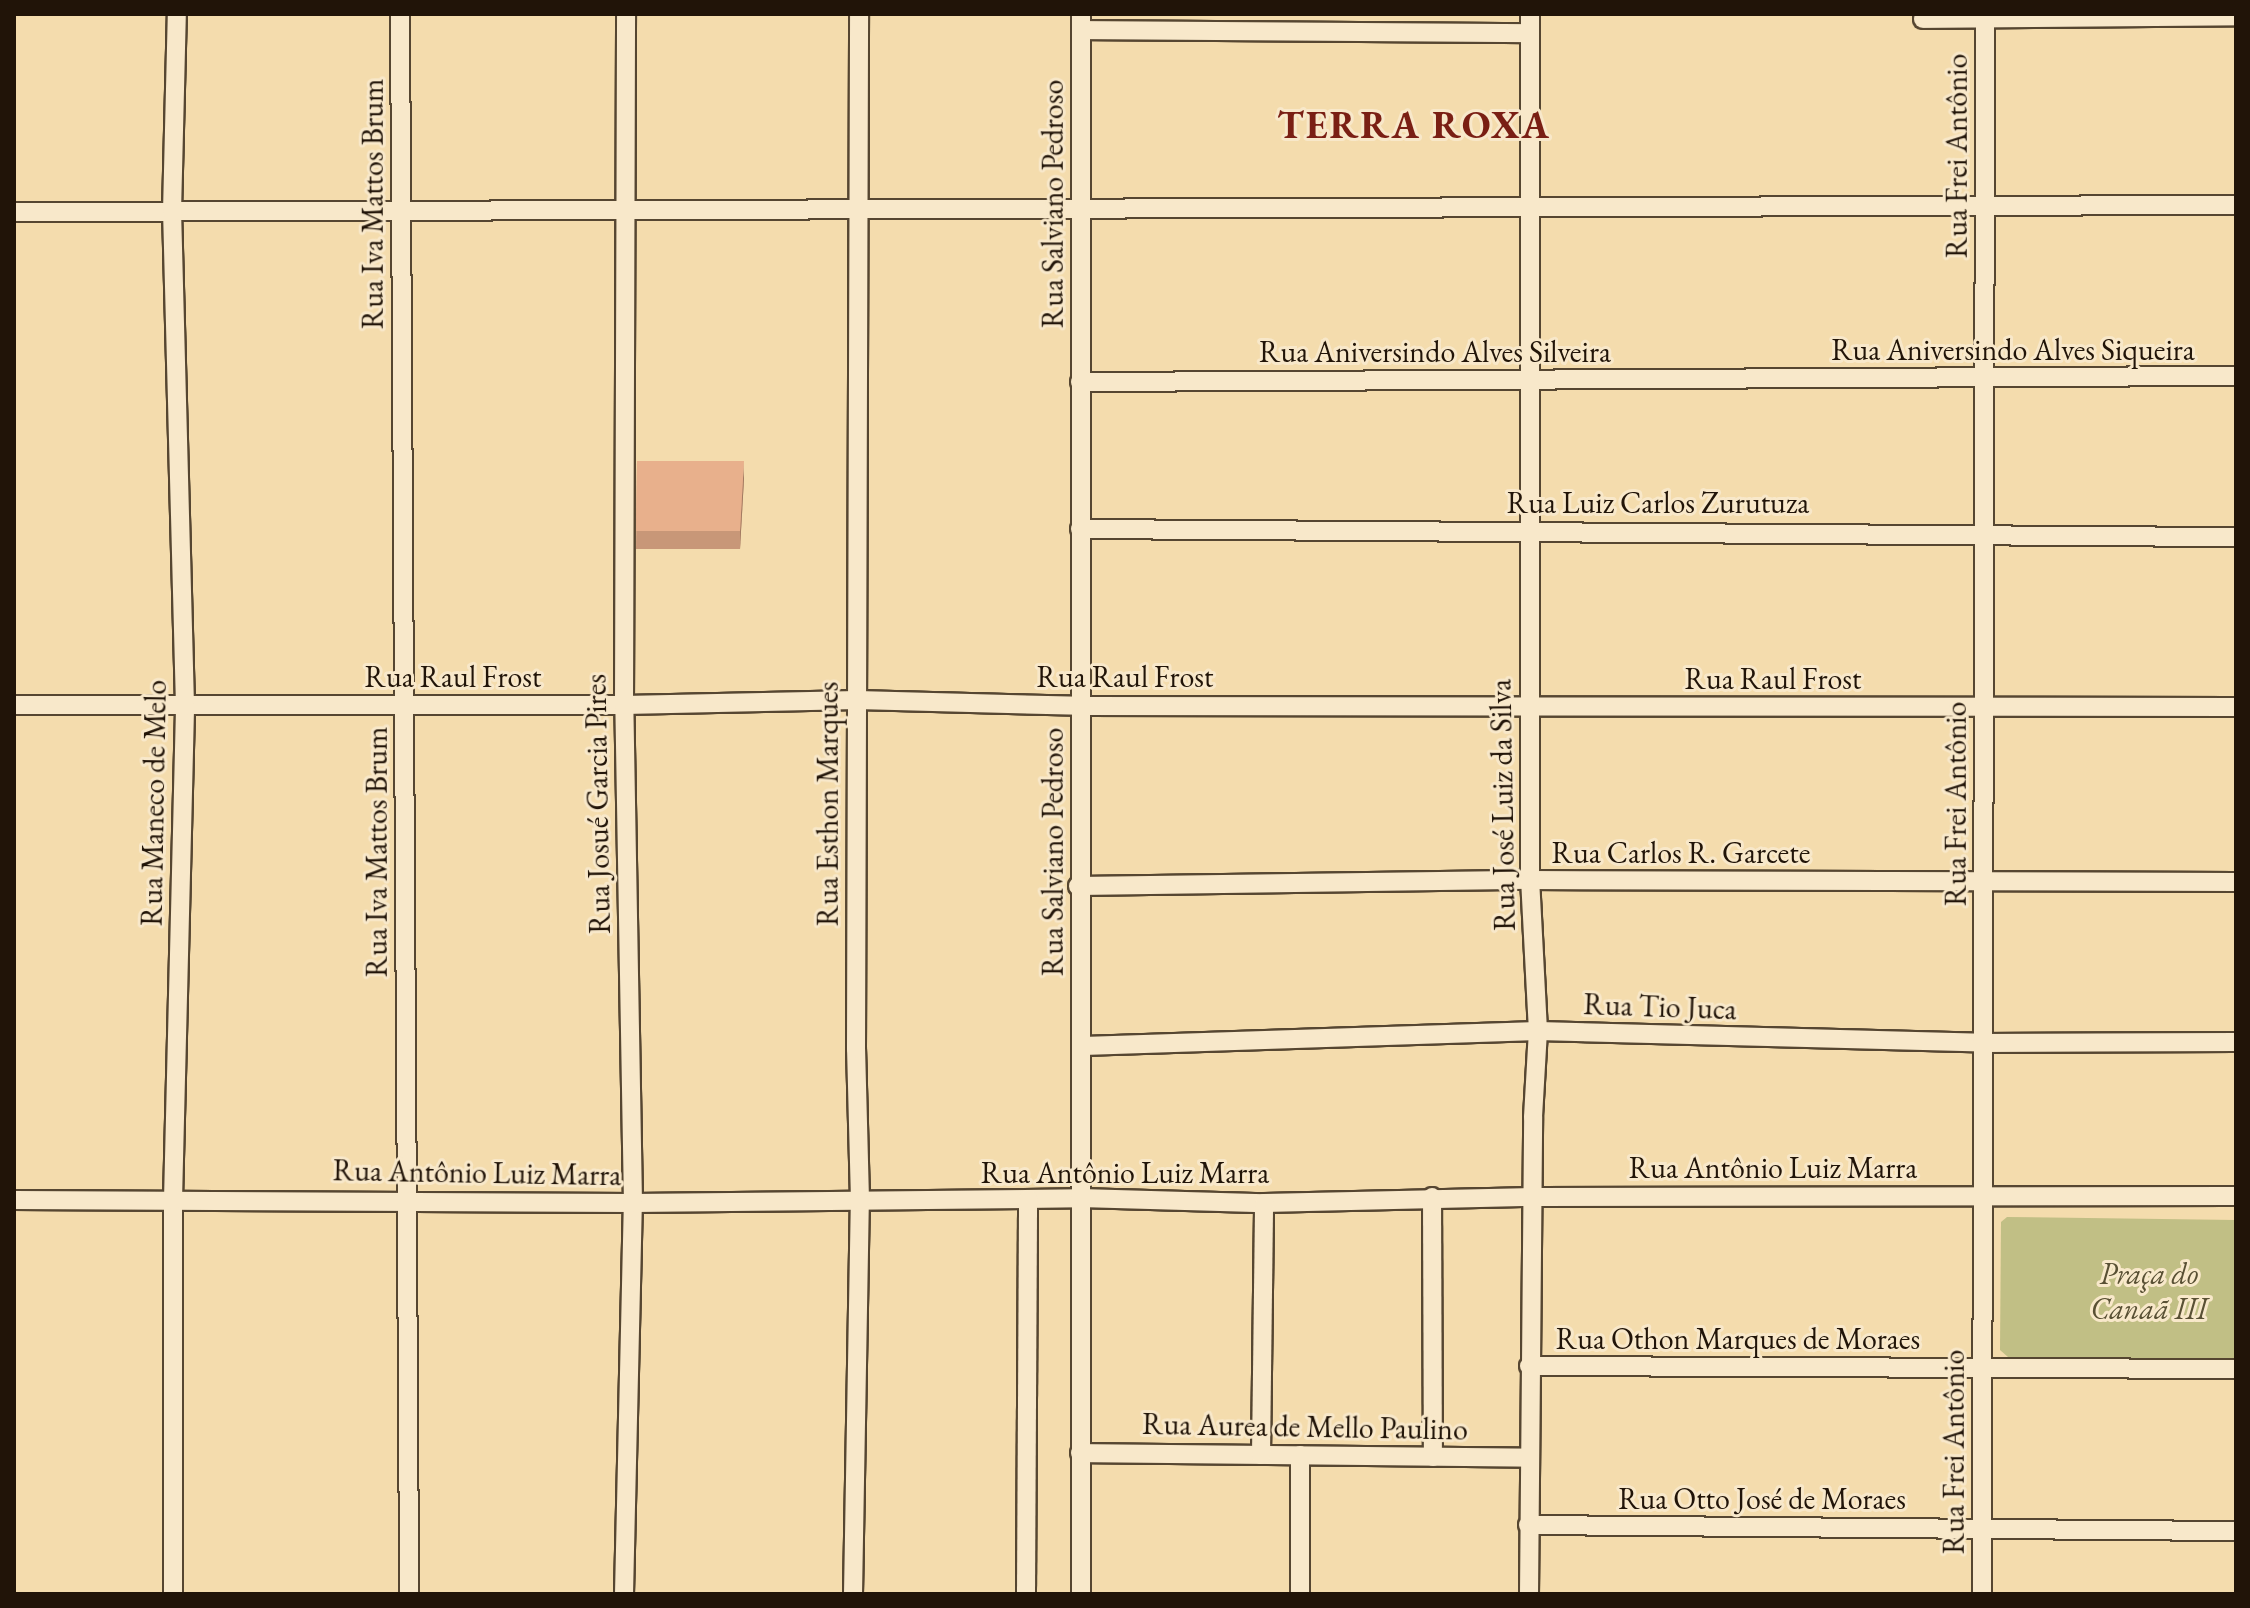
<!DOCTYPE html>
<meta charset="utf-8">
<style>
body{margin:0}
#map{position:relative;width:2250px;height:1608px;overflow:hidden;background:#f4dcad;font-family:"EB Garamond",serif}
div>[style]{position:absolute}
.green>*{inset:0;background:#c1bf85}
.roads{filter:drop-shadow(2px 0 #564631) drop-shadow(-2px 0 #564631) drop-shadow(0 2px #564631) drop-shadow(0 -2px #564631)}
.minor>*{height:18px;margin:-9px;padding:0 9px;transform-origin:9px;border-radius:9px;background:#f8e8ca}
.wall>*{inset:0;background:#c89778}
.shaded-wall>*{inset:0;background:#a27b62}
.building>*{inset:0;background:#e8b08c}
span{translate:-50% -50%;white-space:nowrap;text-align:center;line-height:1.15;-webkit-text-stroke:6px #f8e8ca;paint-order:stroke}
.street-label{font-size:30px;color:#211408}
.park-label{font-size:30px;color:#595034;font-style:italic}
.district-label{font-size:38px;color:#7a1f14;font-weight:700;letter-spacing:2px}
.frame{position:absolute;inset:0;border:16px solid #211408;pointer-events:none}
</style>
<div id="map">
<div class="green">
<div style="clip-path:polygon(2007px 1217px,2236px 1220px,2236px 1364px,2008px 1357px,2000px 1350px,2001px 1222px)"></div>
</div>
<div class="roads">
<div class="minor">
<div style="left:400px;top:14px;width:1580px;rotate:89.67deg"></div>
<div style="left:1923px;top:19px;width:313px;rotate:-0.5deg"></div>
<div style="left:1081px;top:30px;width:449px;rotate:0.4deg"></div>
<div style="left:14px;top:212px;width:2222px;rotate:-0.18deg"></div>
<div style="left:1080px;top:382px;width:1156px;rotate:-0.3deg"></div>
<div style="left:1080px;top:529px;width:1156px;rotate:0.4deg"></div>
<div style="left:14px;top:705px;width:610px"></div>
<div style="left:624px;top:705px;width:233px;rotate:-1.2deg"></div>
<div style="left:857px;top:700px;width:223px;rotate:1.5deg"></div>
<div style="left:1080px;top:706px;width:1156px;rotate:0.05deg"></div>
<div style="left:1078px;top:886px;width:452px;rotate:-0.8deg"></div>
<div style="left:1530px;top:880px;width:706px;rotate:0.16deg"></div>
<div style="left:1083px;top:1046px;width:455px;rotate:-1.9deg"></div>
<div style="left:1538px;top:1031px;width:444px;rotate:1.5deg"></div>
<div style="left:1982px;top:1043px;width:254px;rotate:-0.2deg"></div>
<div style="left:1432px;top:1197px;width:260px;rotate:89.8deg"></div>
<div style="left:14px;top:1200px;width:619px;rotate:0.28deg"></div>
<div style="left:633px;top:1203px;width:447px;rotate:-0.6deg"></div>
<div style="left:1080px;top:1198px;width:184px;rotate:1.6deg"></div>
<div style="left:1264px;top:1203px;width:270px;rotate:-1.3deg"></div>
<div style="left:1534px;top:1197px;width:702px;rotate:-0.08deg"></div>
<div style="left:1529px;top:1366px;width:707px;rotate:0.24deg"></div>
<div style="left:1080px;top:1453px;width:449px;rotate:0.6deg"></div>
<div style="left:1261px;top:1455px;width:252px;rotate:-89.3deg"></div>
<div style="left:1300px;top:1455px;width:139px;rotate:90deg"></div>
<div style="left:1528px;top:1525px;width:708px;rotate:0.49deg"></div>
<div style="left:173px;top:1594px;width:394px;rotate:-90deg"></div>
<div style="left:173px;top:1200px;width:494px;rotate:-88.6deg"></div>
<div style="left:185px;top:706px;width:494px;rotate:-91.5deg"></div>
<div style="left:172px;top:212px;width:198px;rotate:-88.6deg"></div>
<div style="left:624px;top:1594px;width:391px;rotate:-88.7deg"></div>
<div style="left:633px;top:1203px;width:498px;rotate:-91deg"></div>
<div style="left:624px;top:705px;width:691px;rotate:-89.83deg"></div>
<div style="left:853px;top:1594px;width:394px;rotate:-89deg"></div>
<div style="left:860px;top:1200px;width:151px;rotate:-91.5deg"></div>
<div style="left:856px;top:1049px;width:1035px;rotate:-89.83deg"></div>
<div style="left:1026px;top:1594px;width:395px;rotate:-89.7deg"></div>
<div style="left:1081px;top:1594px;width:1580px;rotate:-90deg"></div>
<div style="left:1529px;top:1594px;width:477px;rotate:-89.5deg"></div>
<div style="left:1533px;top:1117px;width:86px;rotate:-86.7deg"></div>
<div style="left:1538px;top:1031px;width:151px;rotate:-93deg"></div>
<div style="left:1530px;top:880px;width:866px;rotate:-90deg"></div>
<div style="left:1982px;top:1594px;width:1580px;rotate:-89.89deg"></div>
</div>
</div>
<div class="wall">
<div style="clip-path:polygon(637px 461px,744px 479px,740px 549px,636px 549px)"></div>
</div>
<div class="shaded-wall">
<div style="clip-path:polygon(744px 461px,744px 479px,740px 549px,740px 531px)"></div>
</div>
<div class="building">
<div style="clip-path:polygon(637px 461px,744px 461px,740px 531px,636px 531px)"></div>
</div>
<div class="street-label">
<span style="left:1957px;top:156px;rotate:-90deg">Rua Frei Antônio</span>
<span style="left:373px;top:204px;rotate:-90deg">Rua Iva Mattos Brum</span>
<span style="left:1053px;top:204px;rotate:-90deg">Rua Salviano Pedroso</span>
<span style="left:2013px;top:350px">Rua Aniversindo Alves Siqueira</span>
<span style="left:1435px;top:352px">Rua Aniversindo Alves Silveira</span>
<span style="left:1658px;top:503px">Rua Luiz Carlos Zurutuza</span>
<span style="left:453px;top:677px">Rua Raul Frost</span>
<span style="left:1125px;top:677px">Rua Raul Frost</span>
<span style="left:1773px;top:679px">Rua Raul Frost</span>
<span style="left:154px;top:803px;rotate:-89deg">Rua Maneco de Melo</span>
<span style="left:598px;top:804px;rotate:-91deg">Rua Josué Garcia Pires</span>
<span style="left:828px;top:804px;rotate:-90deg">Rua Esthon Marques</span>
<span style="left:1956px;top:804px;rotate:-90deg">Rua Frei Antônio</span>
<span style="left:1503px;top:805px;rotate:-91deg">Rua José Luiz da Silva</span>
<span style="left:377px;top:852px;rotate:-90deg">Rua Iva Mattos Brum</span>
<span style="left:1053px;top:852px;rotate:-90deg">Rua Salviano Pedroso</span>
<span style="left:1681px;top:853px">Rua Carlos R. Garcete</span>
<span style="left:1660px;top:1007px;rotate:2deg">Rua Tio Juca</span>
<span style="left:1773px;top:1168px">Rua Antônio Luiz Marra</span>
<span style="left:477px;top:1173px;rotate:1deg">Rua Antônio Luiz Marra</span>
<span style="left:1125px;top:1173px">Rua Antônio Luiz Marra</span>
<span style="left:1738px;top:1339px">Rua Othon Marques de Moraes</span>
<span style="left:1305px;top:1427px;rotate:1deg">Rua Aurea de Mello Paulino</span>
<span style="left:1954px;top:1452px;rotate:-90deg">Rua Frei Antônio</span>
<span style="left:1762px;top:1499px">Rua Otto José de Moraes</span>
</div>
<div class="park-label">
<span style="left:2149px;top:1291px">Praça do<br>Canaã III</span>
</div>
<div class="district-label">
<span style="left:1414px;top:125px">TERRA ROXA</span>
</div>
<div class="frame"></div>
</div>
